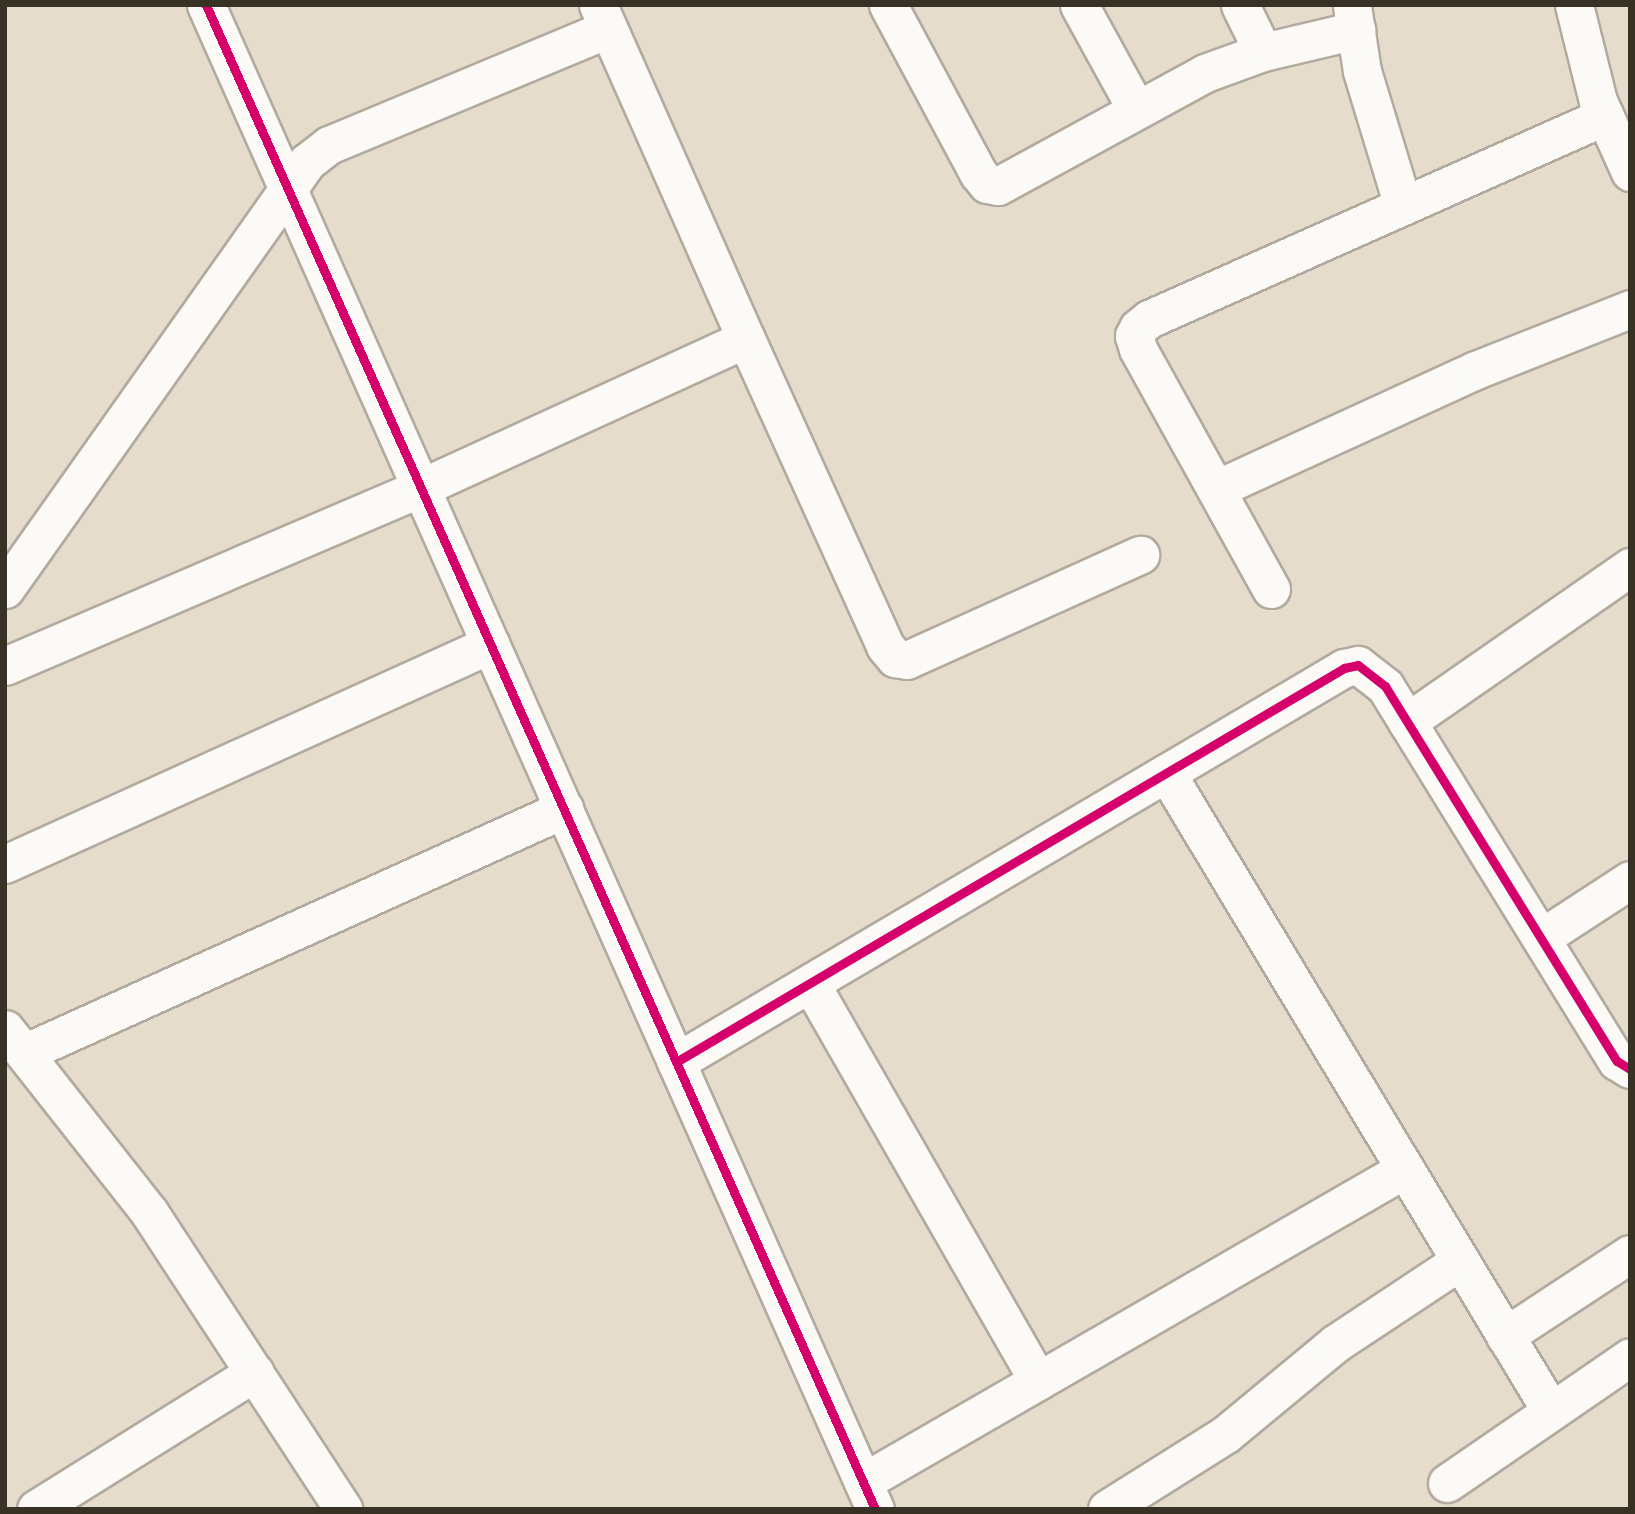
<!DOCTYPE html>
<style>
body{margin:0}
#map{position:relative;width:1635px;height:1514px;overflow:hidden;background:#e6dccc;font-family:"Asap Condensed",sans-serif}
div>[style]{position:absolute}
.roads{filter:drop-shadow(2px 0 #b2aa9e) drop-shadow(-2px 0 #b2aa9e) drop-shadow(0 2px #b2aa9e) drop-shadow(0 -2px #b2aa9e)}
.minor>*{height:37px;margin:-18.5px;padding:0 18.5px;transform-origin:18.5px;border-radius:18.5px;background:#fbfaf7}
.cycleway>*{height:9px;margin:-4.5px;padding:0 4.5px;transform-origin:4.5px;border-radius:4.5px;background:#d6006c}
span{translate:-50% -50%;white-space:nowrap;text-align:center;line-height:1.15;-webkit-text-stroke:5px #f0dfc1;paint-order:stroke}
.frame{position:absolute;inset:0;border:7px solid #383226;pointer-events:none}
</style>
<div id="map">
<div class="roads">
<div class="minor">
<div style="left:206px;top:5px;width:1646px;rotate:66.02deg"></div>
<div style="left:598px;top:5px;width:365px;rotate:66.1deg"></div>
<div style="left:746px;top:339px;width:337px;rotate:65.6deg"></div>
<div style="left:885px;top:646px;width:16px;rotate:50deg"></div>
<div style="left:895px;top:658px;width:12px;rotate:9deg"></div>
<div style="left:907px;top:660px;width:256px;rotate:-24.3deg"></div>
<div style="left:888px;top:5px;width:191px;rotate:61.8deg"></div>
<div style="left:978px;top:173px;width:14px;rotate:51deg"></div>
<div style="left:987px;top:184px;width:11px;rotate:10deg"></div>
<div style="left:998px;top:186px;width:236px;rotate:-28.6deg"></div>
<div style="left:1205px;top:73px;width:62px;rotate:-19.9deg"></div>
<div style="left:1263px;top:52px;width:96px;rotate:-13.3deg"></div>
<div style="left:1079px;top:5px;width:116px;rotate:61.2deg"></div>
<div style="left:1240px;top:5px;width:52px;rotate:63.9deg"></div>
<div style="left:1574px;top:5px;width:99px;rotate:76deg"></div>
<div style="left:1598px;top:101px;width:78px;rotate:65.7deg"></div>
<div style="left:1352px;top:6px;width:66px;rotate:81.3deg"></div>
<div style="left:1362px;top:71px;width:141px;rotate:73.1deg"></div>
<div style="left:1216px;top:489px;width:286px;rotate:-24.6deg"></div>
<div style="left:1476px;top:370px;width:166px;rotate:-21.6deg"></div>
<div style="left:5px;top:589px;width:523px;rotate:-54.73deg"></div>
<div style="left:307px;top:162px;width:28px;rotate:-38deg"></div>
<div style="left:329px;top:145px;width:302px;rotate:-22.6deg"></div>
<div style="left:1271px;top:589px;width:274px;rotate:-119deg"></div>
<div style="left:1138px;top:349px;width:14px;rotate:-107deg"></div>
<div style="left:1134px;top:336px;width:9px;rotate:-63deg"></div>
<div style="left:1138px;top:328px;width:14px;rotate:-39deg"></div>
<div style="left:1149px;top:319px;width:499px;rotate:-24deg"></div>
<div style="left:5px;top:666px;width:452px;rotate:-23.2deg"></div>
<div style="left:420px;top:488px;width:358px;rotate:-24.6deg"></div>
<div style="left:1407px;top:722px;width:272px;rotate:-34.8deg"></div>
<div style="left:1167px;top:774px;width:744px;rotate:58.92deg"></div>
<div style="left:5px;top:864px;width:533px;rotate:-24.36deg"></div>
<div style="left:1541px;top:938px;width:106px;rotate:-33.1deg"></div>
<div style="left:812px;top:986px;width:455px;rotate:60.2deg"></div>
<div style="left:5px;top:1029px;width:233px;rotate:51.8deg"></div>
<div style="left:149px;top:1212px;width:355px;rotate:56.8deg"></div>
<div style="left:24px;top:1053px;width:593px;rotate:-24.32deg"></div>
<div style="left:676px;top:1062px;width:776px;rotate:-30.53deg"></div>
<div style="left:1344px;top:668px;width:14px;rotate:-12deg"></div>
<div style="left:1358px;top:665px;width:34px;rotate:38deg"></div>
<div style="left:1385px;top:686px;width:441px;rotate:58.3deg"></div>
<div style="left:1617px;top:1061px;width:15px;rotate:32deg"></div>
<div style="left:1505px;top:1336px;width:149px;rotate:-33.3deg"></div>
<div style="left:863px;top:1482px;width:626px;rotate:-30.01deg"></div>
<div style="left:1447px;top:1483px;width:222px;rotate:-34.5deg"></div>
<div style="left:36px;top:1509px;width:258px;rotate:-32deg"></div>
<div style="left:1107px;top:1509px;width:141px;rotate:-32.2deg"></div>
<div style="left:1226px;top:1434px;width:143px;rotate:-39.6deg"></div>
<div style="left:1336px;top:1343px;width:149px;rotate:-33.5deg"></div>
</div>
</div>
<div class="cycleway">
<div style="left:206px;top:5px;width:1646px;rotate:66.02deg"></div>
<div style="left:676px;top:1062px;width:776px;rotate:-30.53deg"></div>
<div style="left:1344px;top:668px;width:14px;rotate:-12deg"></div>
<div style="left:1358px;top:665px;width:34px;rotate:38deg"></div>
<div style="left:1385px;top:686px;width:441px;rotate:58.3deg"></div>
<div style="left:1617px;top:1061px;width:15px;rotate:32deg"></div>
</div>
<div class="frame"></div>
</div>
